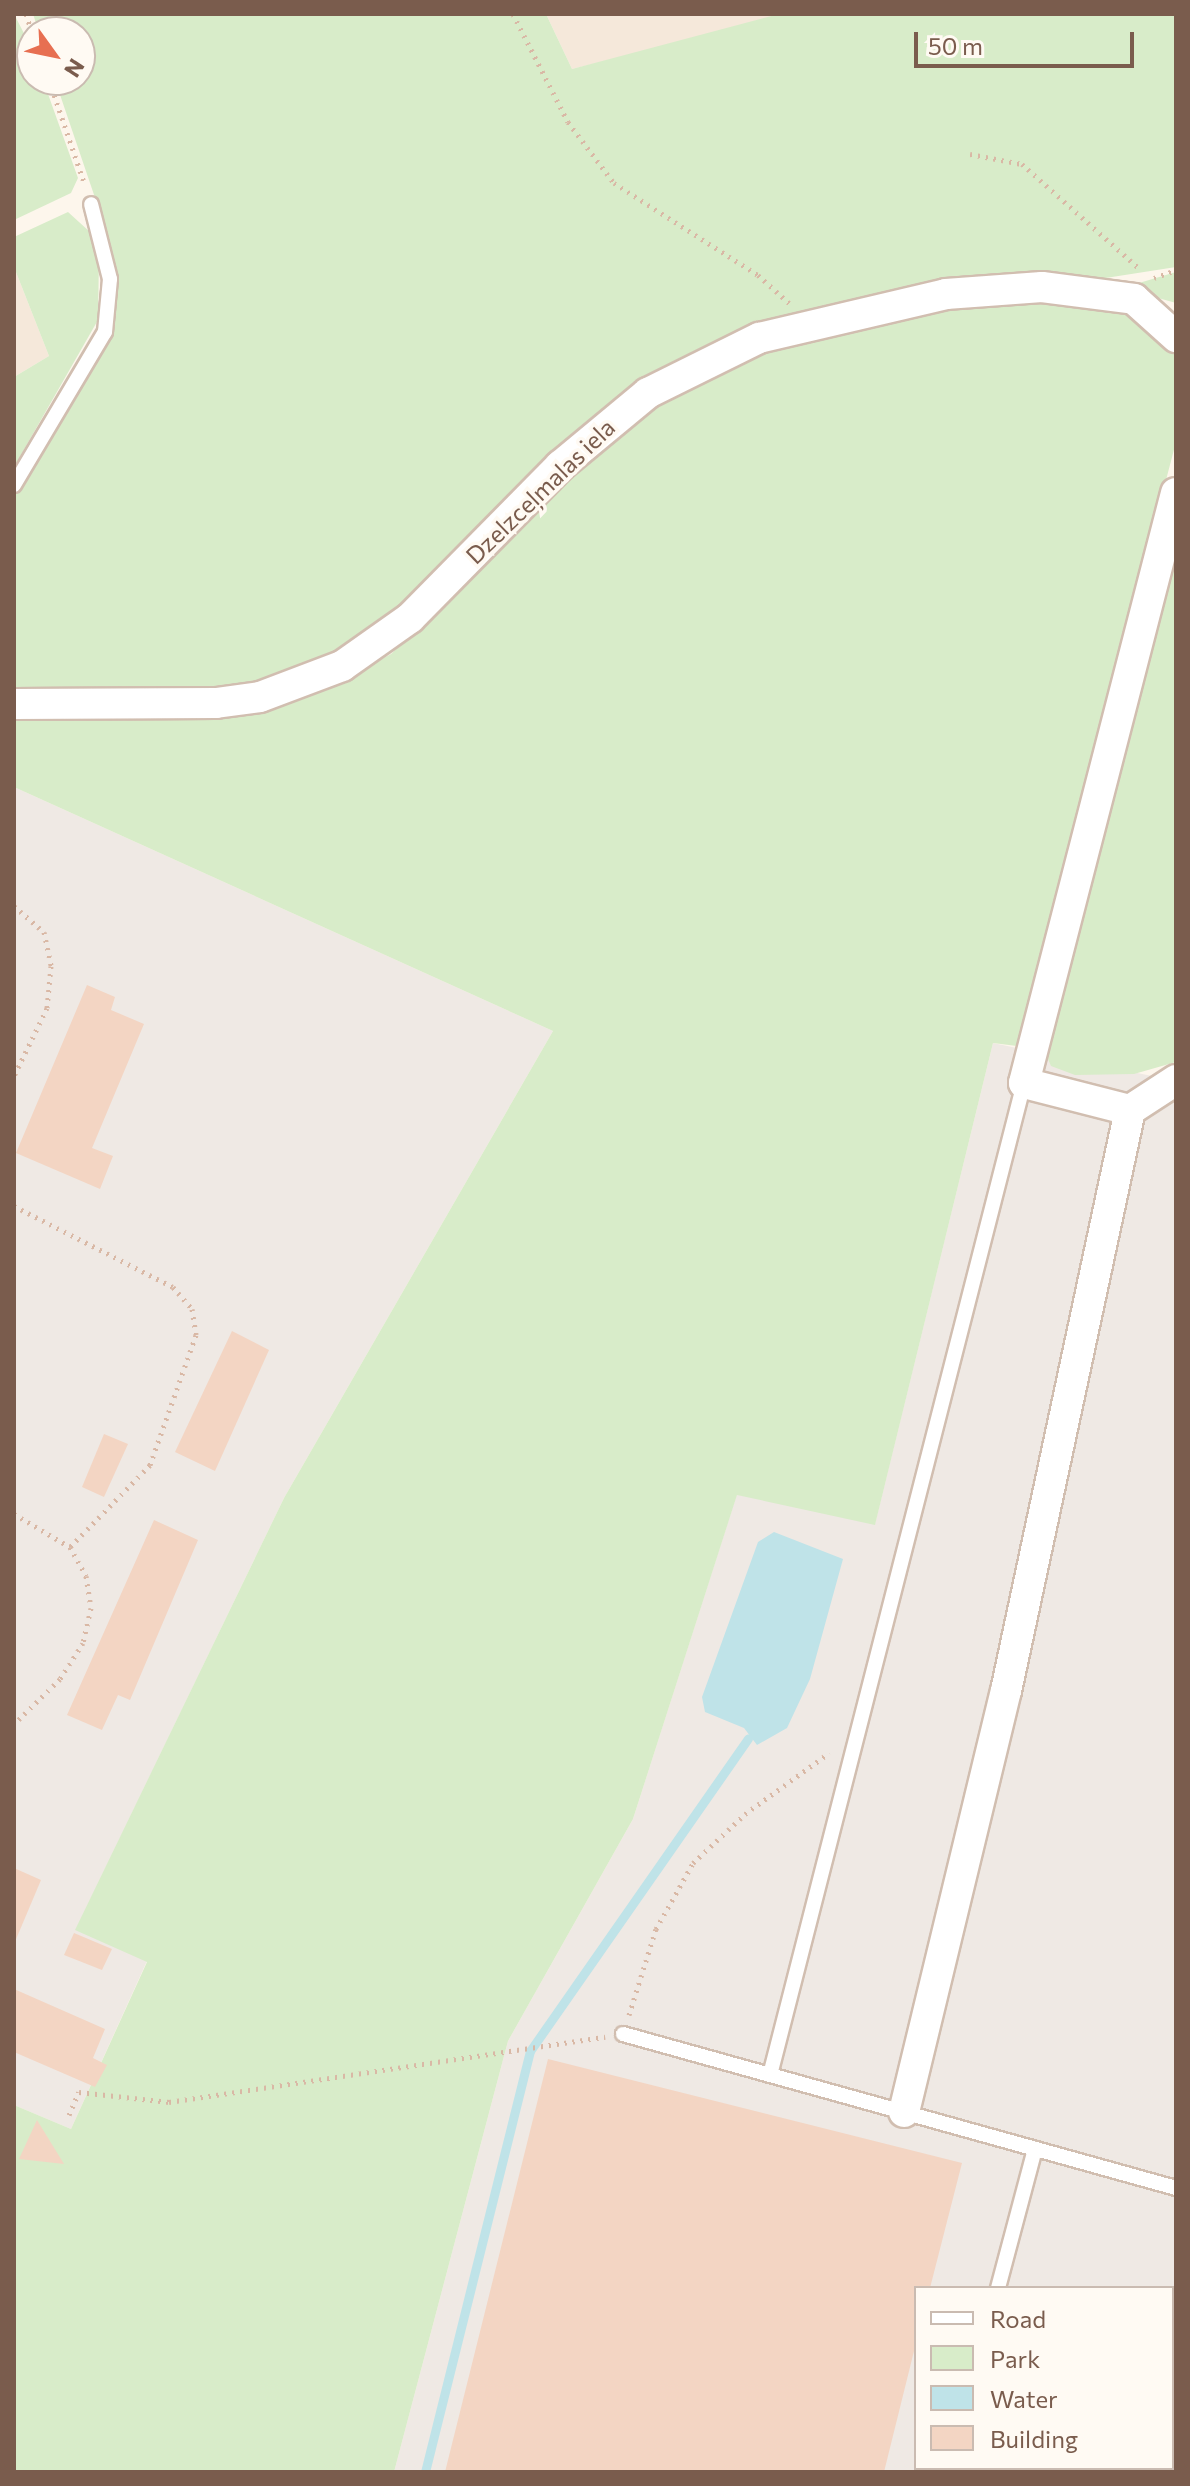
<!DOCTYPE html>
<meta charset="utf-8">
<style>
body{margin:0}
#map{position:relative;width:1190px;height:2486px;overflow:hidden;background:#fdf6ec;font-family:Commissioner,sans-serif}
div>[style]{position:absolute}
.residential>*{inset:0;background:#f5e8da}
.industrial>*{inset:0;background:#efe9e4}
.green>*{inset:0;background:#d8ecc9}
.water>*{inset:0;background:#bfe3e8}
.stream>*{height:9px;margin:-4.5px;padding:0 4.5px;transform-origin:4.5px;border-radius:4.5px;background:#bfe3e8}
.building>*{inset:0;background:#f3d5c3}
.path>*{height:5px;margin-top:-2.5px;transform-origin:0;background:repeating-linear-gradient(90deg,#d9b8a5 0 2px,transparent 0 8px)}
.roads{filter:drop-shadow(2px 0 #d1beb0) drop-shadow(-2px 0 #d1beb0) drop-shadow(0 2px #d1beb0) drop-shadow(0 -2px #d1beb0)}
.lane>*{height:14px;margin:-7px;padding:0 7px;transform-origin:7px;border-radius:7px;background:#fff}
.street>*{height:30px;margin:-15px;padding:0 15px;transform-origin:15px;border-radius:15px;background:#fff}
span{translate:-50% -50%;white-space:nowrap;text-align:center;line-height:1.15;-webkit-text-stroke:7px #fffaf3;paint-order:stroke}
.street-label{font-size:24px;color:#7a5c4d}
.frame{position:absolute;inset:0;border:16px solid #7a5c4d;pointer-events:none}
.legend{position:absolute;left:914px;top:2286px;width:260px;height:184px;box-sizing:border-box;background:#fffaf3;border:2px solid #cabbb1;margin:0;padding:10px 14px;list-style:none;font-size:24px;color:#7a5c4d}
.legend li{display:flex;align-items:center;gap:16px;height:40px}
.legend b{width:40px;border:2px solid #cabbb1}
.north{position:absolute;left:16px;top:16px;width:80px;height:80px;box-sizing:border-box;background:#fffaf3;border:2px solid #cabbb1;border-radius:50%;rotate:123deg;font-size:22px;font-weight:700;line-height:32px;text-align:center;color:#7a5c4d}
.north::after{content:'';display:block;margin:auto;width:28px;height:36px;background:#e76f51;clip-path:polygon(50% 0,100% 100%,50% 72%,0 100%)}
.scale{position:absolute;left:914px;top:32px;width:220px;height:36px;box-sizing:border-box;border:4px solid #7a5c4d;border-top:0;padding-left:10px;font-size:24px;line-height:28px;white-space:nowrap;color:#7a5c4d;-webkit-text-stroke:6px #fffaf3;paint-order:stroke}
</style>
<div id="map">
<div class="residential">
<div style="clip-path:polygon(546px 14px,779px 14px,780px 19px,572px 69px)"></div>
<div style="clip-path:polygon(14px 267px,49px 356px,14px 377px)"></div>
</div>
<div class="industrial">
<div style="clip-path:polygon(14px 787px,553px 1031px,284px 1498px,76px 1929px,147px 1961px,71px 2129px,14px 2105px)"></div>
<div style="clip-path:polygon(evenodd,993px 1043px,1176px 1081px,1176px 2472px,394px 2472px,508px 2041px,633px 1819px,737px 1494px,875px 1524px,993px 1043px,916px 2288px,1172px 2288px,1172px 2468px,916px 2468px,916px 2288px)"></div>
</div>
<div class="green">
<div style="clip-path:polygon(14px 14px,32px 49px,32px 80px,43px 80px,78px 178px,71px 193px,14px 220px)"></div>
<div style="clip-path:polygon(33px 14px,546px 14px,572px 69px,779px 14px,1176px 14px,1176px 267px,735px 336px,349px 650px,244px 692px,14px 696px,14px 494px,100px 356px,117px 299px,108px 236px,55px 80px,80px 80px,80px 32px,39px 32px)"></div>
<div style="clip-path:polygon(68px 212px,90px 232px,99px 255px,98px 320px,14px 467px,14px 377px,49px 356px,14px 267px,14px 237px)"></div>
<div style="clip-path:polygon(1176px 272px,1176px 303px,1133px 291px,1139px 283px)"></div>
<div style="clip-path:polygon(998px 299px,1127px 307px,1176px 355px,1176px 442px,1017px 1046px,993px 1043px,875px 1525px,737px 1495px,633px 1819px,508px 2041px,394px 2472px,14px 2472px,14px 2105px,71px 2129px,147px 1962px,75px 1930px,284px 1498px,553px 1031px,14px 787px,14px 711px,254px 709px,330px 688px,391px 654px,649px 404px,750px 352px,902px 310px)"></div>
<div style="clip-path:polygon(1176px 534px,1176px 1062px,1134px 1074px,1075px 1075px,1051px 1066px,1044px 1050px)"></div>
</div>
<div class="water">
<div style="clip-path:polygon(774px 1532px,843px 1559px,810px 1679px,787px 1728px,757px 1745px,744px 1728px,705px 1712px,702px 1697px,758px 1542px)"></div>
</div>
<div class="stream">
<div style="left:425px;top:2472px;width:434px;rotate:-76deg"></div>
<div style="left:530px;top:2051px;width:381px;rotate:-55.1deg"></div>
</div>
<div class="building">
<div style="clip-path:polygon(87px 985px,115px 997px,111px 1010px,144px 1024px,92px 1148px,113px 1156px,100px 1189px,16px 1153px)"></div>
<div style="clip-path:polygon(232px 1331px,269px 1350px,215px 1471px,175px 1452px)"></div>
<div style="clip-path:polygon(104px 1434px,128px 1444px,104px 1497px,82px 1487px)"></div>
<div style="clip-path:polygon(154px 1520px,198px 1540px,130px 1700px,118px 1695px,102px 1730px,67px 1715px)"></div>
<div style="clip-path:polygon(14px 1868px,41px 1880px,14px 1944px)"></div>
<div style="clip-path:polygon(74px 1933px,112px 1949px,102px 1970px,64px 1955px)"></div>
<div style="clip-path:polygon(14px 1989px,105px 2029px,93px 2058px,107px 2065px,95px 2087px,14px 2052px)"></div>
<div style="clip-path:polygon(548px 2059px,962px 2163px,930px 2288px,916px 2288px,916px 2343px,884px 2472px,445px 2472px)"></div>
<div style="clip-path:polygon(37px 2120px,64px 2164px,19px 2159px)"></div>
</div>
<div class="path">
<div style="left:26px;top:14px;width:19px;rotate:72deg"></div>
<div style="left:513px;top:14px;width:121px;rotate:63deg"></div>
<div style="left:568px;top:122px;width:76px;rotate:53deg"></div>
<div style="left:614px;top:183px;width:171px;rotate:32.6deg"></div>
<div style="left:758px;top:275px;width:42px;rotate:42.1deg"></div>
<div style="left:49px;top:80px;width:111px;rotate:71.1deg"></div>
<div style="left:970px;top:154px;width:53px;rotate:10.9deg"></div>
<div style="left:1022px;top:164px;width:158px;rotate:41.7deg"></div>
<div style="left:1154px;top:278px;width:23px;rotate:-20deg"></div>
<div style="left:14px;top:906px;width:40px;rotate:41deg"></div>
<div style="left:44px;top:932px;width:35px;rotate:78deg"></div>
<div style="left:51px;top:966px;width:42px;rotate:95.4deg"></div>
<div style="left:47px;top:1008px;width:76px;rotate:115.9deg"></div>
<div style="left:14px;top:1206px;width:178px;rotate:27deg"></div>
<div style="left:173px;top:1287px;width:29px;rotate:49deg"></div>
<div style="left:192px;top:1309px;width:26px;rotate:81deg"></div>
<div style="left:196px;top:1335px;width:138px;rotate:109.5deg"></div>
<div style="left:150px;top:1465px;width:115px;rotate:134.3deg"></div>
<div style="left:14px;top:1514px;width:65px;rotate:30.5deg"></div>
<div style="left:70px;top:1547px;width:33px;rotate:61deg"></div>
<div style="left:86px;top:1576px;width:32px;rotate:81deg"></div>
<div style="left:91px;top:1608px;width:36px;rotate:103deg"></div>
<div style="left:83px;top:1643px;width:43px;rotate:122.6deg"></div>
<div style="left:60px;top:1679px;width:64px;rotate:135.6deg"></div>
<div style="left:629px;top:2015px;width:90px;rotate:-72.6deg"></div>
<div style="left:656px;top:1929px;width:76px;rotate:-60.7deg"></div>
<div style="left:693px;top:1863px;width:71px;rotate:-43.3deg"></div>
<div style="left:745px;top:1814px;width:104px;rotate:-36deg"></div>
<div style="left:69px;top:2115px;width:25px;rotate:-67deg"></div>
<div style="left:79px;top:2092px;width:91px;rotate:6.3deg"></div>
<div style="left:169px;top:2102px;width:441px;rotate:-8.5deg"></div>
</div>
<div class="roads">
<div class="lane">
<div style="left:14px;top:485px;width:178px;rotate:-59.3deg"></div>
<div style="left:105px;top:332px;width:53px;rotate:-84.6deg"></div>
<div style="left:110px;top:279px;width:77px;rotate:-104.2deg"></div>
<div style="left:623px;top:2034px;width:574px;rotate:15.56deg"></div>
<div style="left:770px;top:2075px;width:1024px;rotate:-75.64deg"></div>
<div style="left:998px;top:2288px;width:144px;rotate:-75.1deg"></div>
<div style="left:949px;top:2472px;width:4px;rotate:-76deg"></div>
</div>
<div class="street">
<div style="left:1176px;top:493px;width:609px;rotate:104.45deg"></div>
<div style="left:1024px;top:1083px;width:109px;rotate:14.3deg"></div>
<div style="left:1130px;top:1110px;width:55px;rotate:-33.1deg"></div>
<div style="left:14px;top:704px;width:202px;rotate:-0.3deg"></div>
<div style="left:216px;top:703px;width:44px;rotate:-7.8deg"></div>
<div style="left:260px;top:697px;width:88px;rotate:-20.7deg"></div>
<div style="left:342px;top:666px;width:83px;rotate:-35.2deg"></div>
<div style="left:410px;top:618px;width:214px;rotate:-45.4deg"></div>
<div style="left:560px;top:466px;width:114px;rotate:-39.7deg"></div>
<div style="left:648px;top:393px;width:124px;rotate:-26.4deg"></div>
<div style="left:759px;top:338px;width:192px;rotate:-13.2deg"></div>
<div style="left:946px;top:294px;width:96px;rotate:-4.2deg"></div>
<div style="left:1042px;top:287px;width:93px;rotate:7.4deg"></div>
<div style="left:1134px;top:299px;width:57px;rotate:42.1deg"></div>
<div style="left:904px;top:2112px;width:433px;rotate:-76.4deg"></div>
<div style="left:1006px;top:1691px;width:594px;rotate:-77.95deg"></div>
<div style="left:1172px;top:2367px;width:16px;rotate:-76deg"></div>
<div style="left:1146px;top:2472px;width:4px;rotate:-76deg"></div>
</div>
</div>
<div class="street-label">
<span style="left:540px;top:491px;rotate:-44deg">Dzelzceļmalas iela</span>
</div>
<div class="frame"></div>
<ul class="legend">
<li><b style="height:10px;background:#fff"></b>Road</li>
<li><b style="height:22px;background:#d8ecc9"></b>Park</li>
<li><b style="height:22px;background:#bfe3e8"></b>Water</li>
<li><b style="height:22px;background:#f3d5c3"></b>Building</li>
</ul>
<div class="north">N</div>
<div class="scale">50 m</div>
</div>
